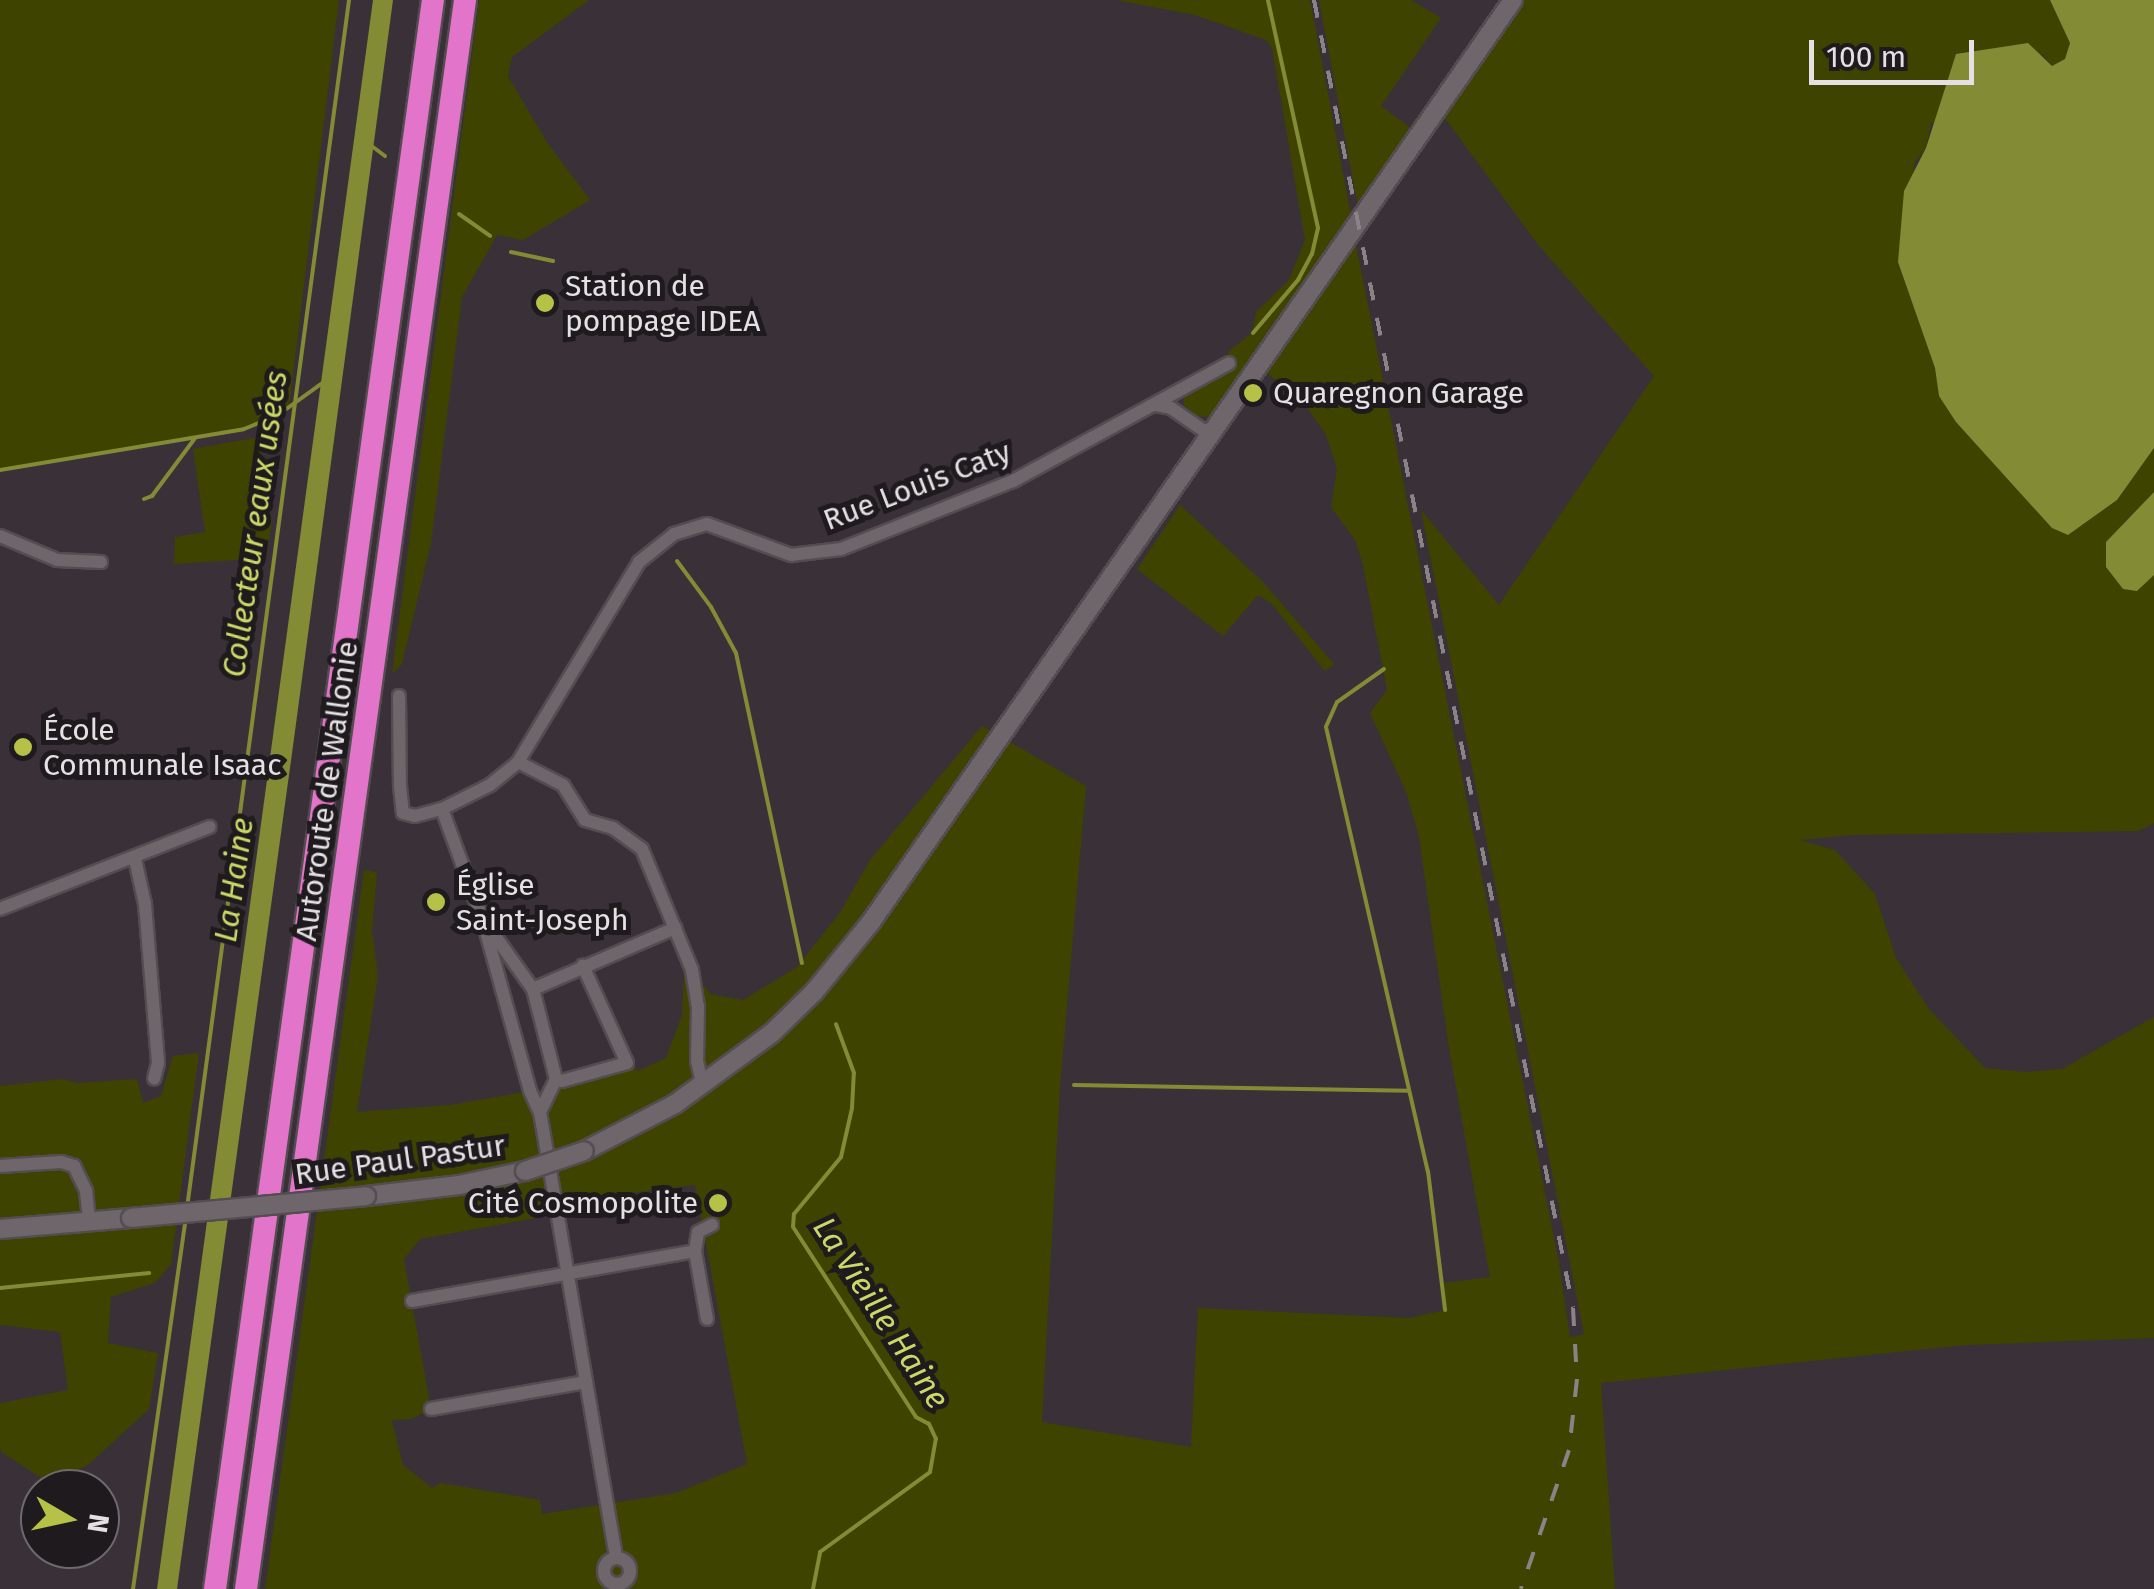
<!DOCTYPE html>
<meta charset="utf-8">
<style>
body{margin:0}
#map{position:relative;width:2154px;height:1589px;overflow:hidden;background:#393137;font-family:"Fira Sans",sans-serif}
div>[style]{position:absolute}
.green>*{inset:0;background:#3e4300}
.water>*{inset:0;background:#838b35}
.stream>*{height:4px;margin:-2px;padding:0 2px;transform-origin:2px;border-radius:2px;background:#838b35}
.roads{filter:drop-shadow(2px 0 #534d51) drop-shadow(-2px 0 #534d51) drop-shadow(0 2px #534d51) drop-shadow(0 -2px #534d51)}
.minor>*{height:12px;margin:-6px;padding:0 6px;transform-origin:6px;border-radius:6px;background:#6f666c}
.minor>.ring{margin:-6px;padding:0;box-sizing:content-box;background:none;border:12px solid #6f666c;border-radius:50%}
.secondary>*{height:18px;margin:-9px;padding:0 9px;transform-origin:9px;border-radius:9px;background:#6f666c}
.motorway>*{height:22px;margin:-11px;padding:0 11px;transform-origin:11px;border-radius:11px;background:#e274c9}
.rail>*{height:4px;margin-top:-2px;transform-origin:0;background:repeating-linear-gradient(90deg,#898287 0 18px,transparent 0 36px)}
.bridges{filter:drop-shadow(2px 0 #534d51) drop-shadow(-2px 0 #534d51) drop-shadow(0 2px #534d51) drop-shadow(0 -2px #534d51)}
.secondary-bridge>*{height:18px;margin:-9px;padding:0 9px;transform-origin:9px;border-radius:9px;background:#6f666c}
.dots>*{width:28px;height:28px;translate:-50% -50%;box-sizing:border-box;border:5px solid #1e1a1d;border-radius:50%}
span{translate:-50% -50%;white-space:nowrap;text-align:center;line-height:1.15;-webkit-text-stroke:10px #1e1a1d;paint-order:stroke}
.poi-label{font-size:30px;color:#e5e0e3}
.left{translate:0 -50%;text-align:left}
.right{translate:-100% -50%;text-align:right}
.street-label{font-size:30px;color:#e5e0e3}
.water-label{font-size:32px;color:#ccd865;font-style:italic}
.north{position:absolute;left:20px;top:1469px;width:100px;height:100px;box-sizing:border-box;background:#1e1a1d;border:2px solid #6e696c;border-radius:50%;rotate:99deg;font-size:28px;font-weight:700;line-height:40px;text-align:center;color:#e5e0e3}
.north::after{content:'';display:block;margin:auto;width:35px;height:45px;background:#b6c148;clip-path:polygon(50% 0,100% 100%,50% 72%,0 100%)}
.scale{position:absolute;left:1809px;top:40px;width:165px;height:45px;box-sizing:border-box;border:5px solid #e5e0e3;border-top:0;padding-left:12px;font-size:30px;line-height:35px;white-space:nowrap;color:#e5e0e3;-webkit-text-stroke:8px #1e1a1d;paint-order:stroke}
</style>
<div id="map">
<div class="green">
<div style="clip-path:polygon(0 0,339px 0,289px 407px,278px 415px,243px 429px,0 470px)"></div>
<div style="clip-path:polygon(479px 0,589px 0,512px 57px,508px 76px,546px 141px,590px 200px,523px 240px,497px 235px,462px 297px,431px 543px,402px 664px,392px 674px)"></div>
<div style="clip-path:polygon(1116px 0,1310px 0,1352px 220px,1210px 417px,1196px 416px,1184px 405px,1183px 394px,1232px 364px,1228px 352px,1252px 333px,1256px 312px,1289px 280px,1305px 240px,1272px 48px,1266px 40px,1195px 15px)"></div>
<div style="clip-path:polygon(1319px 0,1411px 0,1441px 18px,1381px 106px,1416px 132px,1359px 212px)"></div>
<div style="clip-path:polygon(evenodd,1523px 0,2050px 0,2070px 43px,2065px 59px,2052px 66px,2042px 54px,1931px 124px,1926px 148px,1915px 162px,1898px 262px,1935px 368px,1939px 396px,2068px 535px,2117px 500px,2154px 448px,2154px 492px,2122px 525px,2145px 581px,2154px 575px,2154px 823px,2138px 831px,1852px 835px,1800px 840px,1835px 850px,1875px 894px,1896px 958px,1929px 1009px,1985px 1068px,2026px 1072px,2062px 1069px,2154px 1017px,2154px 1338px,1965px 1345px,1601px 1383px,1615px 1589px,265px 1589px,364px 870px,377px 872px,372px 930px,378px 976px,357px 1112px,450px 1105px,530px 1091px,541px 1112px,561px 1089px,629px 1064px,638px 1071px,666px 1058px,682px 1015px,684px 973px,692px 970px,710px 994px,743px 1000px,797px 967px,841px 911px,870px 860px,982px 726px,1086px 786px,1060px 1087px,1042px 1422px,1191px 1447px,1198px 1308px,1409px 1318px,1445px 1310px,1444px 1283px,1490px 1277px,1449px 1048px,1419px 837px,1407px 794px,1370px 713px,1387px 690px,1363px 565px,1355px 540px,1331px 507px,1337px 469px,1326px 435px,1309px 410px,1264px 370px,1355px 240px,1559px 1263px,1570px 1337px,1584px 1334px,1421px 510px,1499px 605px,1654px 376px,1539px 246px,1444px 117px,1523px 0,695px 1185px,747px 1464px,676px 1493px,542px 1514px,540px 1500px,441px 1483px,432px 1488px,403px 1465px,392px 1420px,411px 1419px,431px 1409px,404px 1259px,420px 1239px,558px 1214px,623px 1194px,695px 1185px)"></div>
<div style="clip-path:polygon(259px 437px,272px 521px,266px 558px,174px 564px,175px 537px,205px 532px,193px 449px)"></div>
<div style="clip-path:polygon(1180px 505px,1263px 582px,1334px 664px,1325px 671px,1271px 603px,1258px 595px,1223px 636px,1137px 569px)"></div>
<div style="clip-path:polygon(199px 1053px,171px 1264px,155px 1283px,111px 1297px,108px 1343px,158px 1353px,149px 1409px,88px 1465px,67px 1475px,42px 1478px,1px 1452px,0 1444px,0 1403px,68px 1390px,60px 1332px,0 1325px,0 1086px,63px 1079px,78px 1083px,137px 1079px,143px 1103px,161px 1096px,173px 1056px)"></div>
</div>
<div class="water">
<div style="clip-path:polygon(373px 0,393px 0,293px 746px,177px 1589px,157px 1589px)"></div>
<div style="clip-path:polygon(2050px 0,2154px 0,2154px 448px,2117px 500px,2068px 535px,2052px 528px,1956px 422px,1939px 396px,1935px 368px,1898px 262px,1904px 191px,1926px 148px,1956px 54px,2028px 43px,2052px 66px,2065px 59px,2070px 43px)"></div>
<div style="clip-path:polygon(2154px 492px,2154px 575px,2137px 591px,2123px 589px,2106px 567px,2106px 542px)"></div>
</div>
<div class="stream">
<div style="left:373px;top:147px;width:15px;rotate:37deg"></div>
<div style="left:459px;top:214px;width:38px;rotate:35deg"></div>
<div style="left:511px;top:252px;width:43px;rotate:12.1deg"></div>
<div style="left:1253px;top:333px;width:70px;rotate:-49.7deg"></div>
<div style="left:1298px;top:280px;width:30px;rotate:-62deg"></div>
<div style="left:1312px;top:254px;width:27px;rotate:-77deg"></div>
<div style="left:1318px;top:228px;width:233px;rotate:-102.4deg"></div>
<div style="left:0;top:470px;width:247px;rotate:-9.5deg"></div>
<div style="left:244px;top:429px;width:37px;rotate:-22deg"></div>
<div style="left:278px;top:415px;width:57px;rotate:-35.7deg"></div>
<div style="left:144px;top:499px;width:9px;rotate:-21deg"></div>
<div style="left:152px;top:496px;width:72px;rotate:-53.4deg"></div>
<div style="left:677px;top:561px;width:57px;rotate:53.5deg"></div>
<div style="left:711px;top:607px;width:52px;rotate:61.5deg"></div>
<div style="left:736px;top:653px;width:317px;rotate:78deg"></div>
<div style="left:1384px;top:669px;width:57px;rotate:144.9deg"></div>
<div style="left:1337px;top:702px;width:27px;rotate:114deg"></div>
<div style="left:1326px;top:727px;width:456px;rotate:77.1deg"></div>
<div style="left:1428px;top:1171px;width:140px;rotate:83deg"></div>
<div style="left:1074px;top:1085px;width:335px;rotate:1deg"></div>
<div style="left:187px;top:1208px;width:1219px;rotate:-82.36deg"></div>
<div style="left:0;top:1288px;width:150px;rotate:-5.7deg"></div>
<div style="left:133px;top:1589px;width:376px;rotate:-81.9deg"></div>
<div style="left:813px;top:1589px;width:38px;rotate:-79deg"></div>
<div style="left:820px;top:1552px;width:136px;rotate:-36deg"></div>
<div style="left:930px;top:1472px;width:34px;rotate:-80deg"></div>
<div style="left:936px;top:1439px;width:17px;rotate:-115deg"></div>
<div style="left:929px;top:1424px;width:15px;rotate:-152deg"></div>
<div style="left:916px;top:1417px;width:226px;rotate:-122.9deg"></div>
<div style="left:793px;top:1227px;width:13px;rotate:-86deg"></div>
<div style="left:794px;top:1214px;width:74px;rotate:-50.5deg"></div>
<div style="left:841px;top:1157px;width:50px;rotate:-77.3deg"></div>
<div style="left:852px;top:1108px;width:35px;rotate:-87deg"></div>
<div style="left:854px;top:1073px;width:52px;rotate:-110.2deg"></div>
</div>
<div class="roads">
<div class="minor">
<div style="left:1156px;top:405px;width:15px;rotate:11deg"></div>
<div style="left:1171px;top:408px;width:47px;rotate:34.7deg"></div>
<div style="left:0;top:536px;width:62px;rotate:22.8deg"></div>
<div style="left:57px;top:560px;width:44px;rotate:2.6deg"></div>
<div style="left:399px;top:696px;width:90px;rotate:89.4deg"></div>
<div style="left:400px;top:786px;width:27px;rotate:84deg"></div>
<div style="left:403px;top:813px;width:12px;rotate:14deg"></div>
<div style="left:415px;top:816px;width:28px;rotate:-15deg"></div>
<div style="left:442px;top:809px;width:54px;rotate:-26.6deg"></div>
<div style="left:490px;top:785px;width:36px;rotate:-39deg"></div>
<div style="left:518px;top:762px;width:234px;rotate:-58.8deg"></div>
<div style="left:639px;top:562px;width:45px;rotate:-38.7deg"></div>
<div style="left:674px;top:534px;width:34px;rotate:-17deg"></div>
<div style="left:707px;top:524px;width:90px;rotate:20.3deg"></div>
<div style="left:791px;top:555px;width:50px;rotate:-6.8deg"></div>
<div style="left:841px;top:549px;width:185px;rotate:-21.6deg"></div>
<div style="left:1013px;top:481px;width:246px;rotate:-28.6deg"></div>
<div style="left:518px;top:762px;width:51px;rotate:27.1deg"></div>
<div style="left:563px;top:785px;width:41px;rotate:57.8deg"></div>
<div style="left:585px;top:820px;width:29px;rotate:16deg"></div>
<div style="left:613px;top:828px;width:36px;rotate:36deg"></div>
<div style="left:642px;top:849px;width:131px;rotate:67.5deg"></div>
<div style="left:692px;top:970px;width:36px;rotate:81deg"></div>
<div style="left:698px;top:1006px;width:55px;rotate:91deg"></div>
<div style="left:697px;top:1061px;width:26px;rotate:77deg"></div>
<div style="left:442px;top:809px;width:119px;rotate:69.9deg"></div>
<div style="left:483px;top:921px;width:176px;rotate:74.5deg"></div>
<div style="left:530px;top:1091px;width:23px;rotate:65deg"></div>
<div style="left:540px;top:1112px;width:452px;rotate:80.3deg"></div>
<div style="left:135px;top:859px;width:46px;rotate:77.5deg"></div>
<div style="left:145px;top:904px;width:160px;rotate:85.3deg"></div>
<div style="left:158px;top:1063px;width:16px;rotate:104deg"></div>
<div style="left:0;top:909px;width:225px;rotate:-21.4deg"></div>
<div style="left:490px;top:929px;width:74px;rotate:54.4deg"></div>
<div style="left:533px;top:989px;width:93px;rotate:75.7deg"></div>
<div style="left:556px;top:1079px;width:6px;rotate:18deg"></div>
<div style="left:562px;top:1081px;width:67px;rotate:-15.5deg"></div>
<div style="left:627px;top:1063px;width:107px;rotate:-114.4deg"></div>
<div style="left:533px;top:989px;width:155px;rotate:-23.2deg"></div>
<div style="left:540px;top:1112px;width:37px;rotate:-64deg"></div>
<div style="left:0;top:1166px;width:61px;rotate:-3.8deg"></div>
<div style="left:61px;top:1162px;width:14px;rotate:17deg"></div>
<div style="left:74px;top:1166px;width:28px;rotate:64deg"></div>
<div style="left:86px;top:1191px;width:30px;rotate:84deg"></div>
<div style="left:695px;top:1251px;width:69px;rotate:80deg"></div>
<div style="left:412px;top:1301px;width:287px;rotate:-10deg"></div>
<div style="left:695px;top:1251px;width:19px;rotate:-81deg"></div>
<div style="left:698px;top:1232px;width:16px;rotate:-27deg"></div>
<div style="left:431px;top:1409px;width:157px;rotate:-9.9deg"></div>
<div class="ring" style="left:604px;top:1558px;width:14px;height:14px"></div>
</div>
<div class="secondary">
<div style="left:584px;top:1151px;width:102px;rotate:-27.3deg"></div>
<div style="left:675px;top:1104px;width:120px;rotate:-36.2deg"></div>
<div style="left:772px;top:1033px;width:59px;rotate:-44.3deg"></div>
<div style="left:814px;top:992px;width:90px;rotate:-50.8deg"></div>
<div style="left:871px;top:922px;width:1123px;rotate:-55.15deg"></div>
<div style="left:366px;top:1196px;width:94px;rotate:-6.7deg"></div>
<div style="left:459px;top:1185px;width:67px;rotate:-12deg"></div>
<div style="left:0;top:1229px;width:131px;rotate:-4.8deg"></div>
</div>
<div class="motorway">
<div style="left:215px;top:1589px;width:1604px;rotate:-82.19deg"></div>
<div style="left:246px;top:1589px;width:1604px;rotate:-82.15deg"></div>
</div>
</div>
<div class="rail">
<div style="left:1314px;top:0;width:1333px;rotate:78.8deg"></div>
<div style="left:1573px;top:1308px;width:71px;rotate:86.8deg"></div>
<div style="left:1577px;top:1379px;width:71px;rotate:96.4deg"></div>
<div style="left:1569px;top:1450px;width:147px;rotate:109.1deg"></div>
</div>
<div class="bridges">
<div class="secondary-bridge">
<div style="left:525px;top:1171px;width:62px;rotate:-18.7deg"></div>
<div style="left:131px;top:1218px;width:236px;rotate:-5.3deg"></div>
</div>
</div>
<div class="dots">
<div style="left:545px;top:303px;background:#b6c148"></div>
<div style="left:1253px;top:393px;background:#b6c148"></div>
<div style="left:23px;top:747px;background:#b6c148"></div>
<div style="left:436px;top:902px;background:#b6c148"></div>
<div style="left:718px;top:1203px;background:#b6c148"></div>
</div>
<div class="poi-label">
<span class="left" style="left:565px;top:303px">Station de<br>pompage IDEA</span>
<span class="left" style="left:1273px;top:393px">Quaregnon Garage</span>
<span class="left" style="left:43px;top:747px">École<br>Communale Isaac</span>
<span class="left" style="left:456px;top:902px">Église<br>Saint-Joseph</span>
<span class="right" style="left:698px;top:1203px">Cité Cosmopolite</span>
</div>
<div class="street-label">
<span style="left:917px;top:486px;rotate:-21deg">Rue Louis Caty</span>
<span style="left:327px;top:791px;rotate:-82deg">Autoroute de Wallonie</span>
<span style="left:400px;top:1160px;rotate:-8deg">Rue Paul Pastur</span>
</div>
<div class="water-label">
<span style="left:255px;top:524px;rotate:-82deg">Collecteur eaux usées</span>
<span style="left:234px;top:880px;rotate:-82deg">La Haine</span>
<span style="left:881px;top:1313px;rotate:57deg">La Vieille Haine</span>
</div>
<div class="north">N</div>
<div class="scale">100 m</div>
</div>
